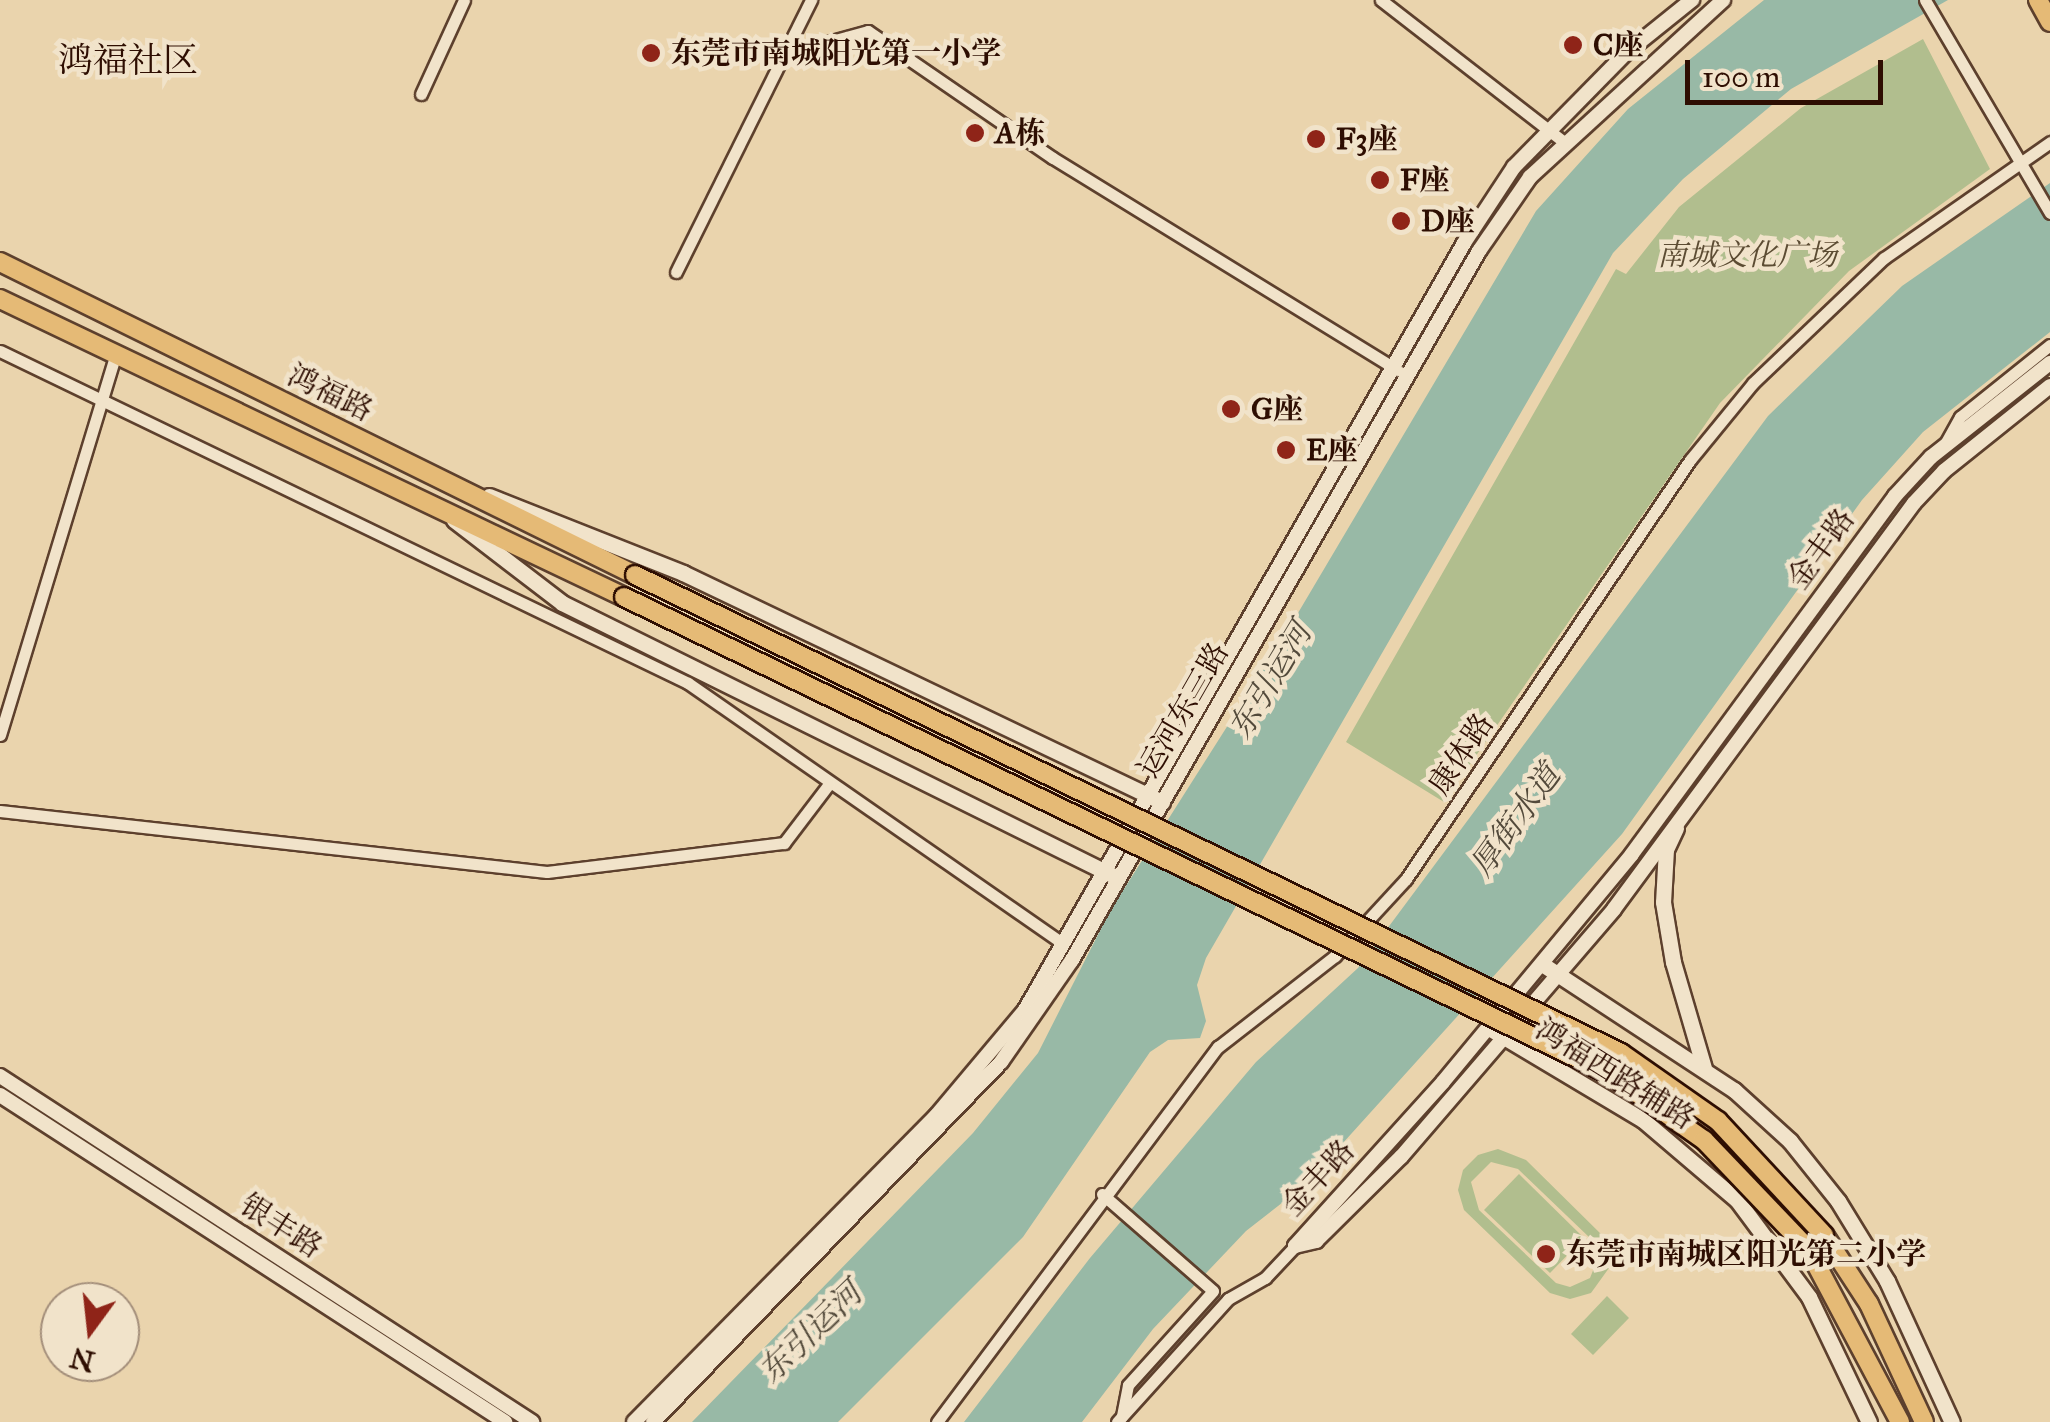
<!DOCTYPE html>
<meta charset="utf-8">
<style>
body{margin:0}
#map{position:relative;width:2050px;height:1422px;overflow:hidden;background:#ead4ad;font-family:"IM FELL Great Primer","Noto Serif SC",serif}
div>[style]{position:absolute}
.green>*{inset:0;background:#b1be8e}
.water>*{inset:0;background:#98b9a6}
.roads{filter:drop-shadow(2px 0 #5d402d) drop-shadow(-2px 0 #5d402d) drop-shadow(0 2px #5d402d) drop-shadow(0 -2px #5d402d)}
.minor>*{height:11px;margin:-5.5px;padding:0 5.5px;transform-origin:5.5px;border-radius:5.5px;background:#f1e3ca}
.tertiary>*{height:14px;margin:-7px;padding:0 7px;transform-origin:7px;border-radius:7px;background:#f1e3ca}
.secondary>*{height:15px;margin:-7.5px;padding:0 7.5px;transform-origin:7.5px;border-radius:7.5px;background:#f1e3ca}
.primary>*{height:18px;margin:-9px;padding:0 9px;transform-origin:9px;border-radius:9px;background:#e5ba76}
.trunk>*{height:18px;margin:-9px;padding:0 9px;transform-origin:9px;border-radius:9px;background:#e5ba76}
.bridges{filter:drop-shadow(2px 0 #2e0e02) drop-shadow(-2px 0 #2e0e02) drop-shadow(0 2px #2e0e02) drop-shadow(0 -2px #2e0e02)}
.primary-bridge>*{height:18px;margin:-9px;padding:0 9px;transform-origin:9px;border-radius:9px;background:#e5ba76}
.dots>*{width:28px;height:28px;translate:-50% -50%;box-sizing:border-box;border:5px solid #f1e3ca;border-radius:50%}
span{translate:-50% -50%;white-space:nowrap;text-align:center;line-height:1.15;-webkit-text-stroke:9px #f1e3ca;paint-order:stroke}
.poi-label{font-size:30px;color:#2e0e02;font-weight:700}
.left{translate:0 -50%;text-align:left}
.park-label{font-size:30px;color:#5c4c33;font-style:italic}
.street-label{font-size:30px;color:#2e0e02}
.water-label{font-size:32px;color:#534a3b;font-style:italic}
.quarter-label{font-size:35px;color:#2e0e02}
.north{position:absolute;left:40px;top:1282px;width:100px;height:100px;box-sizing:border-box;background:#f1e3ca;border:2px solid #a38e7a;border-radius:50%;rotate:195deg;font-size:28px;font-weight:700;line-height:40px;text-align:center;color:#2e0e02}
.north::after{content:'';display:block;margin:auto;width:35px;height:45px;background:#8f2418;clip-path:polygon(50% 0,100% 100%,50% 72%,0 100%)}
.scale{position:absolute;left:1685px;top:60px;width:198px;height:45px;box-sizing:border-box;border:5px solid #2e0e02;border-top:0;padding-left:12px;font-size:30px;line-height:35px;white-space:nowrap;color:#2e0e02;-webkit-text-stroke:8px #f1e3ca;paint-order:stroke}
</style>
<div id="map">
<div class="green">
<div style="clip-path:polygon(1923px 39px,1990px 169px,1849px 271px,1720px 403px,1444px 802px,1346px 742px,1616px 269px,1626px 274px,1679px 207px,1801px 108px)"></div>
<div style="clip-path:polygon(evenodd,1498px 1149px,1526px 1160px,1605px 1238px,1609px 1268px,1591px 1293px,1570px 1299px,1550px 1293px,1464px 1210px,1458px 1190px,1463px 1170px,1478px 1155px,1498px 1149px,1491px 1162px,1518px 1169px,1590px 1238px,1598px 1258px,1590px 1278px,1570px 1287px,1556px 1283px,1479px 1210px,1471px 1182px,1491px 1162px)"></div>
<div style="clip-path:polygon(1519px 1174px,1584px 1238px,1550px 1273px,1484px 1210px)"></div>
<div style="clip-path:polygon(1607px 1296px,1629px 1318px,1593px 1355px,1571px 1334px)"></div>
</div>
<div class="water">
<div style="clip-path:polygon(1764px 0,1948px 0,1791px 89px,1683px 179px,1613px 253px,1206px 958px,1197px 985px,1206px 1021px,1200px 1038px,1168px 1040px,1150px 1052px,1023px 1237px,838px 1422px,692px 1422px,973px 1133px,1038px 1053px,1110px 911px,1282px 640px,1536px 211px,1628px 109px)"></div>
<div style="clip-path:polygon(2050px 183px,2050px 332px,1923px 432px,1862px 500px,1622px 834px,1305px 1185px,1246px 1231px,1153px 1329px,1082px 1422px,964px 1422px,1090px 1258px,1256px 1062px,1358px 968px,1768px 416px,1902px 286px)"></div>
</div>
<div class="roads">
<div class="minor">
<div style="left:1381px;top:0;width:232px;rotate:37.8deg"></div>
<div style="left:1925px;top:0;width:247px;rotate:59.6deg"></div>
<div style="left:784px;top:54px;width:87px;rotate:-15.3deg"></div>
<div style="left:868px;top:31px;width:224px;rotate:34.5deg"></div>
<div style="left:1053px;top:158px;width:405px;rotate:31.6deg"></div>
<div style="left:421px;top:94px;width:103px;rotate:-65.4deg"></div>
<div style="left:676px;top:272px;width:304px;rotate:-63.6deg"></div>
<div style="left:0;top:351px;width:764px;rotate:25.76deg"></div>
<div style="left:688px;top:683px;width:455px;rotate:34.8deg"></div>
<div style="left:1945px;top:444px;width:31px;rotate:-61deg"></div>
<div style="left:1960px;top:417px;width:115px;rotate:-38.7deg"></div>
<div style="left:0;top:735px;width:396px;rotate:-73.1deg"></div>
<div style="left:0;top:811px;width:550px;rotate:6.36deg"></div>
<div style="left:547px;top:872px;width:239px;rotate:-7deg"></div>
<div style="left:784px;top:843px;width:74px;rotate:-52.7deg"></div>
<div style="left:1102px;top:1194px;width:147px;rotate:41.1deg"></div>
<div style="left:1213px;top:1291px;width:127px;rotate:132.1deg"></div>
<div style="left:1128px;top:1385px;width:32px;rotate:101deg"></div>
<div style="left:937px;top:1422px;width:469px;rotate:-53.2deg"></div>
<div style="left:1218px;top:1047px;width:148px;rotate:-37.9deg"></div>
<div style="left:1335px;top:956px;width:105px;rotate:-47.3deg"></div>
<div style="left:1406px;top:879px;width:506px;rotate:-55.87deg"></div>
<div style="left:1690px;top:460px;width:99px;rotate:-50.7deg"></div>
<div style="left:1753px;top:383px;width:181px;rotate:-43.7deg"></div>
<div style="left:1884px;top:258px;width:203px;rotate:-34.9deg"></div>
<div style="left:1117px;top:1422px;width:166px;rotate:-47.9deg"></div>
<div style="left:1228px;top:1299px;width:43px;rotate:-29.6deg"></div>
<div style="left:1265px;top:1278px;width:44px;rotate:-46.8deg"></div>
</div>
<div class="tertiary">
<div style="left:0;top:1076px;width:635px;rotate:33.04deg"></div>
<div style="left:0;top:1095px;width:602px;rotate:32.92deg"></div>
<div style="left:1295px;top:1246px;width:221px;rotate:-47.9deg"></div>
<div style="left:1443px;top:1082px;width:296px;rotate:-50.3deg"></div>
<div style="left:1632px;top:854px;width:444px;rotate:-53.7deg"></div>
<div style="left:1895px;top:496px;width:53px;rotate:-47.3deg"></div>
<div style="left:1931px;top:457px;width:152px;rotate:-38.3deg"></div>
<div style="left:1295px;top:1246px;width:22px;rotate:-13deg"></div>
<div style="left:1316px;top:1241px;width:120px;rotate:-44.7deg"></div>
<div style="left:1401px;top:1157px;width:327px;rotate:-49.3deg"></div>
<div style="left:1614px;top:909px;width:505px;rotate:-53.54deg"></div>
<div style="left:1914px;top:503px;width:44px;rotate:-46.8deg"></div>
<div style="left:1944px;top:471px;width:136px;rotate:-38.7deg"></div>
<div style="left:634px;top:1422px;width:430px;rotate:-45.4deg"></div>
<div style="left:936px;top:1116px;width:138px;rotate:-50deg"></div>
<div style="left:1025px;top:1010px;width:884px;rotate:-60.21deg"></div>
<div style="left:1464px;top:243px;width:91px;rotate:-56.7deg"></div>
<div style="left:1514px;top:167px;width:160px;rotate:-45.5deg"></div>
<div style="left:1626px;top:53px;width:85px;rotate:-38.8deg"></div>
<div style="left:653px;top:1422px;width:501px;rotate:-45.97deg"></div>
<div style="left:1001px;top:1062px;width:124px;rotate:-55.2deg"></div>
<div style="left:1072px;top:960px;width:818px;rotate:-60.14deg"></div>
<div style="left:1479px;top:251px;width:90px;rotate:-55.4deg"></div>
<div style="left:1530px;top:177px;width:262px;rotate:-42.5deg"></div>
</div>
<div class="secondary">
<div style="left:489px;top:496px;width:209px;rotate:21.6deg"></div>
<div style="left:683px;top:573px;width:531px;rotate:25.55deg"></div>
<div style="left:454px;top:520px;width:136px;rotate:37.5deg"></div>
<div style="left:562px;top:603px;width:620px;rotate:26.32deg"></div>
<div style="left:1676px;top:828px;width:23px;rotate:115deg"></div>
<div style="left:1666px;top:849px;width:53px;rotate:93.2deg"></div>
<div style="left:1663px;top:902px;width:61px;rotate:80.5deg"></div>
<div style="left:1673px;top:962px;width:110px;rotate:73.7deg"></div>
<div style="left:1542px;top:964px;width:230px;rotate:33.3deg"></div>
<div style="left:1734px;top:1090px;width:76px;rotate:42.3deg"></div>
<div style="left:1790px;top:1141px;width:77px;rotate:51.3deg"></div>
<div style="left:1838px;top:1201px;width:94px;rotate:58.5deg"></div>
<div style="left:1887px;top:1281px;width:155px;rotate:65.3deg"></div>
<div style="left:1489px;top:1028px;width:179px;rotate:30.9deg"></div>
<div style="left:1643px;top:1120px;width:123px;rotate:40.4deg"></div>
<div style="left:1737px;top:1200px;width:121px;rotate:53.4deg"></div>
<div style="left:1809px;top:1297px;width:139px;rotate:64.4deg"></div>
</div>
<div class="primary">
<div style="left:0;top:262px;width:708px;rotate:26.24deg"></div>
<div style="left:0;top:299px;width:692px;rotate:25.53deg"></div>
<div style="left:1824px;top:1235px;width:82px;rotate:56.9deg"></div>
<div style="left:1869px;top:1304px;width:130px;rotate:65deg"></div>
<div style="left:1808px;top:1249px;width:196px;rotate:62deg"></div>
</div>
<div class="trunk">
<div style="left:2038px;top:0;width:25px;rotate:61deg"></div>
</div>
</div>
<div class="bridges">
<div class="primary-bridge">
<div style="left:635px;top:575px;width:1096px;rotate:25.86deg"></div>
<div style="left:1621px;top:1053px;width:118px;rotate:35deg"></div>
<div style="left:1718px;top:1121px;width:156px;rotate:47.1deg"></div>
<div style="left:624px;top:597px;width:1095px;rotate:25.82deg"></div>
<div style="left:1610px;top:1074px;width:115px;rotate:35.1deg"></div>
<div style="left:1704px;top:1140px;width:151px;rotate:46.3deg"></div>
</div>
</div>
<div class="dots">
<div style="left:1573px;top:45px;background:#8f2418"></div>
<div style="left:651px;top:53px;background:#8f2418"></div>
<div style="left:975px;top:133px;background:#8f2418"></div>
<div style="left:1316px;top:139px;background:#8f2418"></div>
<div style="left:1380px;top:180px;background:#8f2418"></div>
<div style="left:1401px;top:221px;background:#8f2418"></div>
<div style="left:1231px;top:409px;background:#8f2418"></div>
<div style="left:1286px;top:450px;background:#8f2418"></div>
<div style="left:1546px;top:1254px;background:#8f2418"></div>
</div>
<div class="poi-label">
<span class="left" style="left:1593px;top:45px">C座</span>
<span class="left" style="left:671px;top:53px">东莞市南城阳光第一小学</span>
<span class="left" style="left:995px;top:133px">A栋</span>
<span class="left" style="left:1336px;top:139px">F3座</span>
<span class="left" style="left:1400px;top:180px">F座</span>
<span class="left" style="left:1421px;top:221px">D座</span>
<span class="left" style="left:1251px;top:409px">G座</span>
<span class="left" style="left:1306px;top:450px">E座</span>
<span class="left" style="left:1566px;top:1254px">东莞市南城区阳光第二小学</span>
</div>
<div class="park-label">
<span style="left:1747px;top:255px">南城文化广场</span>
</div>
<div class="street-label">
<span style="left:330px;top:393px;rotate:26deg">鸿福路</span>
<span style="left:1821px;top:549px;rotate:-54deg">金丰路</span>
<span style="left:1183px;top:710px;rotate:-60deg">运河东三路</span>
<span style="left:1461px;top:754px;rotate:-56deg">康体路</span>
<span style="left:1615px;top:1074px;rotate:32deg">鸿福西路辅路</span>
<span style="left:1318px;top:1178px;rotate:-47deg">金丰路</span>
<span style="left:281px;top:1226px;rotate:33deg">银丰路</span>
</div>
<div class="water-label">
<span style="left:1271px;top:681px;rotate:-59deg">东引运河</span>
<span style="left:1516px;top:821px;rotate:-54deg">厚街水道</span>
<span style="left:811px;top:1333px;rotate:-44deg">东引运河</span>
</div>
<div class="quarter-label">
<span style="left:128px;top:61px">鸿福社区</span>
</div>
<div class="north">N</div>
<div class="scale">100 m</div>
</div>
